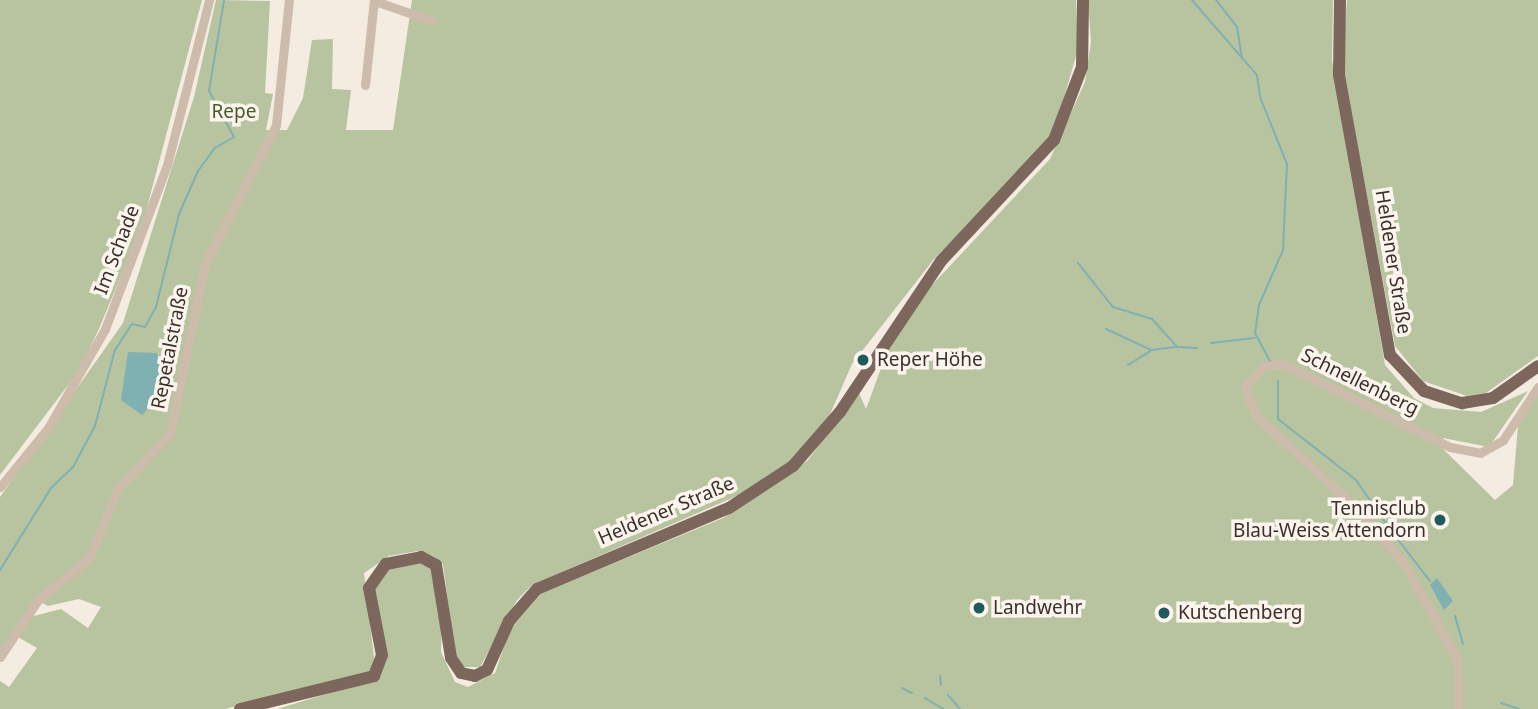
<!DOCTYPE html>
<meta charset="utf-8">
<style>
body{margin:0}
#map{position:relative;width:1538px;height:709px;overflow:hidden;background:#f4ebe1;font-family:"Noto Sans",sans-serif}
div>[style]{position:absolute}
.green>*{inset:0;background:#b8c4a0}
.water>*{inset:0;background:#7fb0b2}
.stream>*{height:2px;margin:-1px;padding:0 1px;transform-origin:1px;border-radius:1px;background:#7fb0b2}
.minor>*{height:9px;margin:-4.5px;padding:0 4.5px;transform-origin:4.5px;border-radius:4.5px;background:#cdbbac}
.major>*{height:12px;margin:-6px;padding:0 6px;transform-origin:6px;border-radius:6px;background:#7d675c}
.dots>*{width:19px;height:19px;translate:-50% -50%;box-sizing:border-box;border:4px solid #fbf5ee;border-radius:50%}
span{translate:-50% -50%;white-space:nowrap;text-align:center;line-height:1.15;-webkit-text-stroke:7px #fbf5ee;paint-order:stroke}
.park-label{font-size:19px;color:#4a5a2e}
.street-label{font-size:19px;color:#3b302b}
.poi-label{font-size:19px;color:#3b302b}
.left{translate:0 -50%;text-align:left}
.right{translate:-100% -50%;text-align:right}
</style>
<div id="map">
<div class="green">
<div style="clip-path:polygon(0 0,202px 0,142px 226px,98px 331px,78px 372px,0 475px)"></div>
<div style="clip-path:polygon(216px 0,270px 1px,265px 93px,273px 94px,266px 130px,287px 130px,303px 98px,312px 40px,333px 39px,332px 89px,351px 90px,346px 130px,393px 130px,412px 0,1076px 0,1078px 49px,1055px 129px,1036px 156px,934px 259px,852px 364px,824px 428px,791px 462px,746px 492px,532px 585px,517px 600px,480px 667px,462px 667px,455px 656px,443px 564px,418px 551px,389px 556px,364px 573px,375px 666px,367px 675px,225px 709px,0 709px,0 681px,9px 687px,37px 648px,16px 636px,26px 618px,61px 609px,88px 628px,101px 607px,79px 599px,48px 606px,37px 600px,0 652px,0 497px,123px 323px,194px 97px)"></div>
<div style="clip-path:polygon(1088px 0,1333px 0,1332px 60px,1385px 365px,1414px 398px,1433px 408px,1481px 412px,1528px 391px,1489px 447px,1443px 438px,1438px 444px,1495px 500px,1513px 485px,1518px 426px,1538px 394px,1538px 709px,277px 709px,379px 678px,387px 655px,373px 598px,375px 585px,393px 565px,425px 563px,433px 571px,442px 613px,441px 652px,455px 682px,468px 687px,495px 673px,510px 629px,542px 593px,723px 518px,807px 461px,859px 393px,866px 409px,891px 341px,919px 299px,1050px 159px,1085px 82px,1091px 42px)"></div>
<div style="clip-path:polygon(1347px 0,1538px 0,1538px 356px,1486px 393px,1467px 396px,1423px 381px,1395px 346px,1342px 62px)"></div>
</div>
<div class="water">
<div style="clip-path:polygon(128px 352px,157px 353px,160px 367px,159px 396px,142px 415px,121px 400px)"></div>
<div style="clip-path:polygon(1437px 578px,1453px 601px,1444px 610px,1430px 585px)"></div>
</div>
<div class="stream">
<div style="left:1192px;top:0;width:99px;rotate:49.1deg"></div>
<div style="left:1257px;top:75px;width:22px;rotate:82deg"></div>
<div style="left:1260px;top:97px;width:72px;rotate:68.1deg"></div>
<div style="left:1287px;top:164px;width:86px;rotate:92.7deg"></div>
<div style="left:1283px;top:250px;width:60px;rotate:113.6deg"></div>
<div style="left:1259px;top:305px;width:28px;rotate:98deg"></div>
<div style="left:1255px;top:333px;width:32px;rotate:62deg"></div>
<div style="left:1216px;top:0;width:34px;rotate:52deg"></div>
<div style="left:1237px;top:27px;width:30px;rotate:81deg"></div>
<div style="left:1078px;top:263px;width:56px;rotate:51.5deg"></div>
<div style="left:1113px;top:307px;width:41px;rotate:17.1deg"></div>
<div style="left:1152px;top:319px;width:38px;rotate:48deg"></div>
<div style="left:1177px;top:347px;width:20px;rotate:3deg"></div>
<div style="left:1106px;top:329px;width:50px;rotate:25deg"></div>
<div style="left:1151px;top:350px;width:26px;rotate:-7deg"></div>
<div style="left:1211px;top:343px;width:44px;rotate:-6.5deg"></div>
<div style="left:1128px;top:365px;width:26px;rotate:-32deg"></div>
<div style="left:1278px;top:381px;width:38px;rotate:90deg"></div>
<div style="left:1278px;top:419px;width:99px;rotate:38deg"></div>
<div style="left:1356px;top:480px;width:55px;rotate:55.4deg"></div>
<div style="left:1396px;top:537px;width:56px;rotate:52.3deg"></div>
<div style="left:0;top:570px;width:97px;rotate:-58.1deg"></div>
<div style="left:51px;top:488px;width:30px;rotate:-44deg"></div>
<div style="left:73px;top:467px;width:47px;rotate:-61.8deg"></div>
<div style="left:95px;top:426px;width:79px;rotate:-75.3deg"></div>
<div style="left:115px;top:350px;width:31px;rotate:-57deg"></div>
<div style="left:132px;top:324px;width:13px;rotate:13deg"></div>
<div style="left:145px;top:327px;width:23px;rotate:-61deg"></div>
<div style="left:156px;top:307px;width:96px;rotate:-76.1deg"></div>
<div style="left:179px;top:214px;width:47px;rotate:-66.2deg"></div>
<div style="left:198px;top:171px;width:29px;rotate:-54deg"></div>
<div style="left:215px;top:148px;width:22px;rotate:-30deg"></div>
<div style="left:234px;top:137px;width:52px;rotate:-118.5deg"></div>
<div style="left:209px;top:91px;width:92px;rotate:-80.6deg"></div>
<div style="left:1455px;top:616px;width:29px;rotate:74deg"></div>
<div style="left:940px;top:676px;width:9px;rotate:84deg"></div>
<div style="left:902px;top:688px;width:11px;rotate:27deg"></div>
<div style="left:948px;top:695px;width:18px;rotate:49deg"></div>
<div style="left:925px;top:698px;width:21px;rotate:31deg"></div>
<div style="left:1501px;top:703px;width:19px;rotate:18deg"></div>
</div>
<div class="minor">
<div style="left:375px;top:1px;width:60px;rotate:19.3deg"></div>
<div style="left:365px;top:85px;width:85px;rotate:-84deg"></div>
<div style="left:0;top:487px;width:76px;rotate:-50.9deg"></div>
<div style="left:48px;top:428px;width:114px;rotate:-60.1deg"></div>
<div style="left:105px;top:329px;width:175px;rotate:-69.3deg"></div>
<div style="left:167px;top:165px;width:170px;rotate:-75.7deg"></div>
<div style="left:0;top:657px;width:69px;rotate:-56.3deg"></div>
<div style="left:38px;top:600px;width:66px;rotate:-39.5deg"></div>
<div style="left:89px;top:558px;width:76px;rotate:-67.5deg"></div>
<div style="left:118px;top:488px;width:75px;rotate:-46.1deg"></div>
<div style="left:170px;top:434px;width:174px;rotate:-78.4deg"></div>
<div style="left:205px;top:264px;width:156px;rotate:-62.9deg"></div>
<div style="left:276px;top:125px;width:126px;rotate:-84.1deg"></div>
<div style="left:1458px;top:709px;width:50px;rotate:-91.1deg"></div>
<div style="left:1457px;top:659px;width:111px;rotate:-119.1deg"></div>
<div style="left:1403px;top:562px;width:76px;rotate:-131.3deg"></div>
<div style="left:1353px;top:505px;width:132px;rotate:-137.5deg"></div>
<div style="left:1256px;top:416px;width:31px;rotate:-111deg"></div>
<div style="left:1245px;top:387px;width:28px;rotate:-48deg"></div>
<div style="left:1264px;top:366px;width:20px;rotate:-6deg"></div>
<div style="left:1284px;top:364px;width:186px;rotate:26.6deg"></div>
<div style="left:1450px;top:447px;width:31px;rotate:11deg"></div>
<div style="left:1480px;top:453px;width:26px;rotate:-29deg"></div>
<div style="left:1503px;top:440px;width:64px;rotate:-56.6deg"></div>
</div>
<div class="major">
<div style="left:1340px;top:0;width:75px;rotate:90.8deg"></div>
<div style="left:1339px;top:75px;width:285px;rotate:79.7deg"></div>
<div style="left:1390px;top:355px;width:50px;rotate:46.6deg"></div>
<div style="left:1424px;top:391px;width:40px;rotate:18deg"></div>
<div style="left:1462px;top:403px;width:31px;rotate:-9deg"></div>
<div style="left:1493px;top:398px;width:55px;rotate:-35.4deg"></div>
<div style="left:240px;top:709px;width:138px;rotate:-13.8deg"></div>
<div style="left:374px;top:676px;width:22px;rotate:-69deg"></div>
<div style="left:382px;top:655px;width:68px;rotate:-101deg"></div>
<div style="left:369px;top:588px;width:29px;rotate:-55deg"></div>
<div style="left:386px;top:564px;width:36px;rotate:-11deg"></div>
<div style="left:421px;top:557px;width:17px;rotate:28deg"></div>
<div style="left:436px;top:565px;width:94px;rotate:80.8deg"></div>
<div style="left:451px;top:658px;width:18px;rotate:56deg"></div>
<div style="left:461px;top:673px;width:14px;rotate:12deg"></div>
<div style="left:475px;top:676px;width:13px;rotate:-27deg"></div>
<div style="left:487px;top:670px;width:54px;rotate:-65.8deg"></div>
<div style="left:509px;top:621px;width:43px;rotate:-48.8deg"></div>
<div style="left:537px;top:589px;width:208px;rotate:-22.9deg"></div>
<div style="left:729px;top:508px;width:77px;rotate:-33.3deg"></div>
<div style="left:793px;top:466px;width:72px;rotate:-49deg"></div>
<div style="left:840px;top:412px;width:182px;rotate:-56.2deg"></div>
<div style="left:941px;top:261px;width:166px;rotate:-47deg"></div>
<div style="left:1054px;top:140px;width:78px;rotate:-69deg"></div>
<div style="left:1082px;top:67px;width:67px;rotate:-89.1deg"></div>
</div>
<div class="dots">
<div style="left:863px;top:360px;background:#1f5a5e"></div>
<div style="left:1440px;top:520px;background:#1f5a5e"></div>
<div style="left:979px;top:608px;background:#1f5a5e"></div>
<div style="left:1164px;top:613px;background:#1f5a5e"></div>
</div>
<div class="park-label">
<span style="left:234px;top:112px">Repe</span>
</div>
<div class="street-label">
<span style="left:117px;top:250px;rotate:-69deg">Im Schade</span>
<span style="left:1393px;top:262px;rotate:81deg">Heldener Straße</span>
<span style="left:170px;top:348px;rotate:-79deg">Repetalstraße</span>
<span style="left:1360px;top:382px;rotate:26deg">Schnellenberg</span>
<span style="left:666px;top:511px;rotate:-23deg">Heldener Straße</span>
</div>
<div class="poi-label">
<span class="left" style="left:877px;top:360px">Reper Höhe</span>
<span class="right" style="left:1426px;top:520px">Tennisclub<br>Blau-Weiss Attendorn</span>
<span class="left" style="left:993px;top:608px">Landwehr</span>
<span class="left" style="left:1178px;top:613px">Kutschenberg</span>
</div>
</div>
